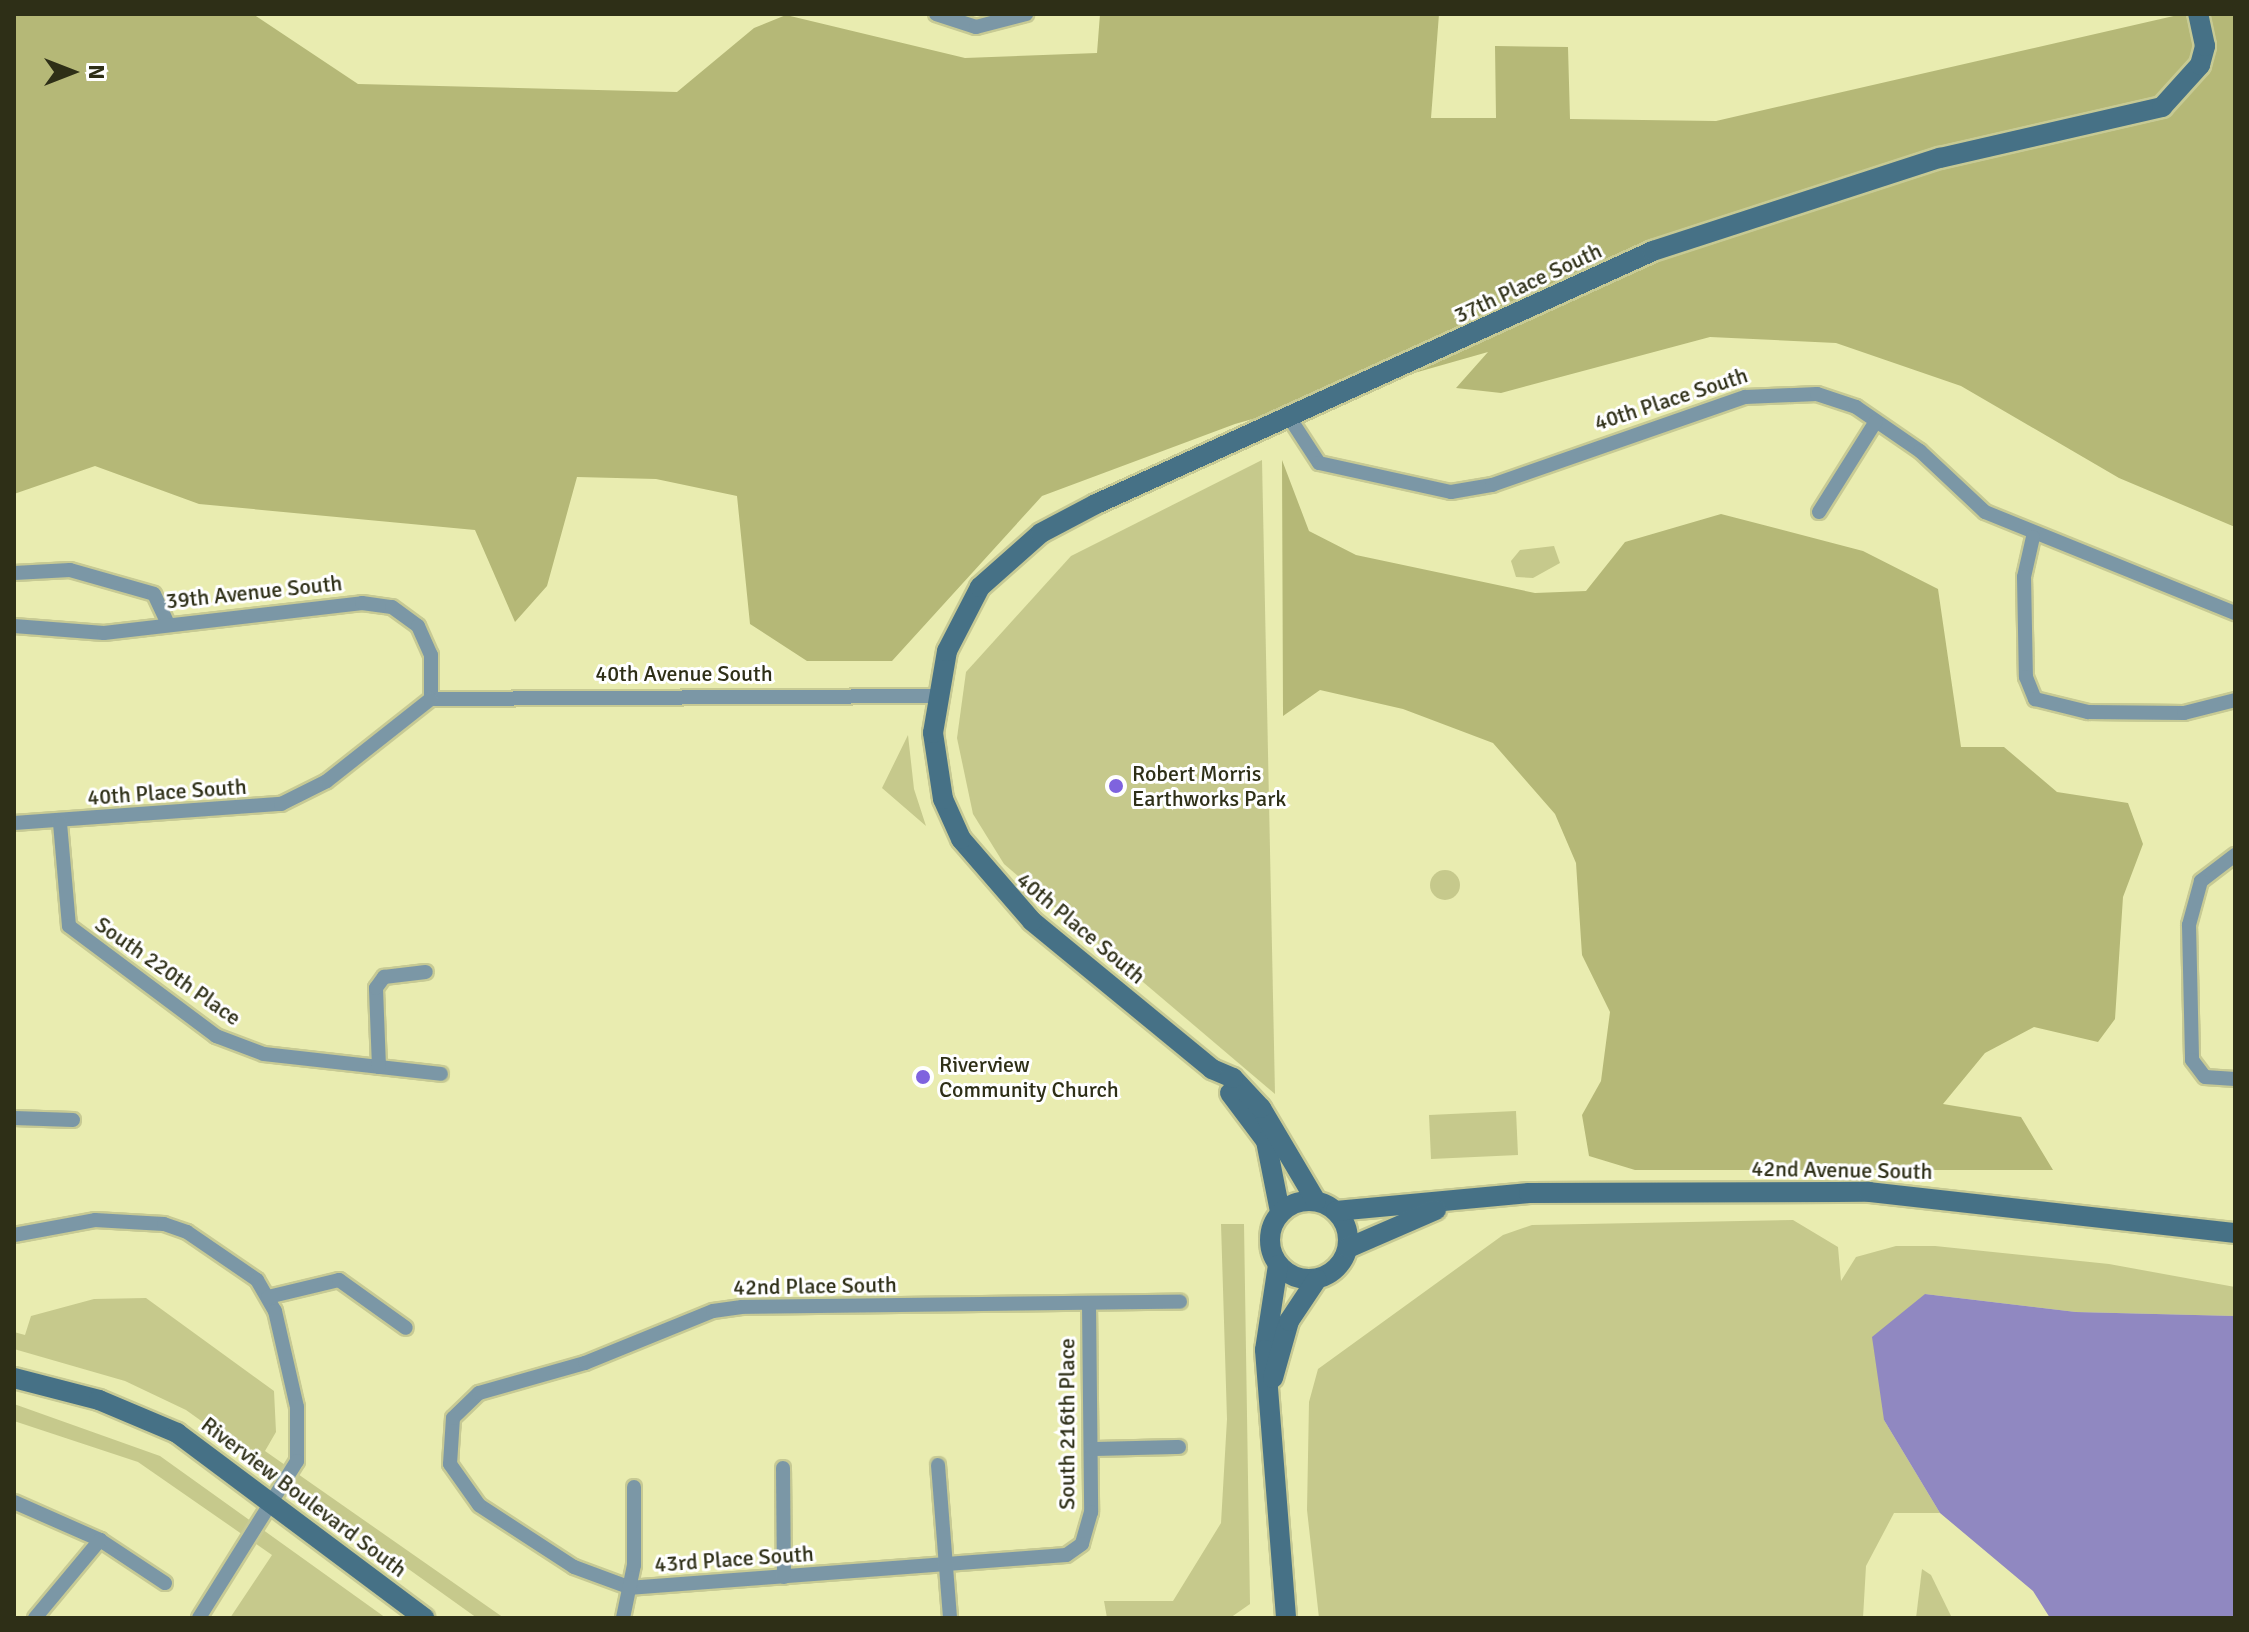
<!DOCTYPE html>
<style>
body{margin:0}
#map{position:relative;width:2249px;height:1632px;overflow:hidden;background:#e9ecb0;font-family:Signika,sans-serif}
div>[style]{position:absolute}
.green>*{inset:0;background:#c6c98c}
.round{border-radius:50%}
.forest>*{inset:0;background:#b5b877}
.water>*{inset:0;background:#9088c1}
.roads{filter:drop-shadow(2px 0 #c7ca94) drop-shadow(-2px 0 #c7ca94) drop-shadow(0 2px #c7ca94) drop-shadow(0 -2px #c7ca94)}
.street>*{height:14px;margin:-7px;padding:0 7px;transform-origin:7px;border-radius:7px;background:#7b97a6}
.secondary>*{height:20px;margin:-10px;padding:0 10px;transform-origin:10px;border-radius:10px;background:#467186}
.secondary>.ring{margin:-10px;padding:0;box-sizing:content-box;background:none;border:20px solid #467186;border-radius:50%}
.dots>*{width:22px;height:22px;translate:-50% -50%;box-sizing:border-box;border:4px solid #fff;border-radius:50%}
span{translate:-50% -50%;white-space:nowrap;text-align:center;line-height:1.15;-webkit-text-stroke:6px #fff;paint-order:stroke}
.street-label{font-size:22px;color:#2e2f17}
.poi-label{font-size:22px;color:#2e2f17}
.left{translate:0 -50%;text-align:left}
.frame{position:absolute;inset:0;border:16px solid #2e2f17;pointer-events:none}
.north{position:absolute;left:32px;top:32px;width:80px;height:80px;-webkit-text-stroke:6px #fff;paint-order:stroke;rotate:90deg;font-size:22px;font-weight:700;line-height:32px;text-align:center;color:#2e2f17}
.north::after{content:'';display:block;margin:auto;width:28px;height:36px;background:#2e2f17;clip-path:polygon(50% 0,100% 100%,50% 72%,0 100%)}
</style>
<div id="map">
<div class="green">
<div style="clip-path:polygon(1262px 460px,1275px 1094px,1004px 864px,973px 814px,957px 738px,966px 672px,1071px 556px)"></div>
<div style="clip-path:polygon(1554px 546px,1560px 563px,1533px 578px,1516px 577px,1511px 561px,1520px 550px)"></div>
<div style="clip-path:polygon(908px 735px,914px 789px,926px 826px,882px 788px)"></div>
<div class="round" style="left:1430px;top:870px;width:30px;height:30px"></div>
<div style="clip-path:polygon(1516px 1111px,1518px 1155px,1431px 1159px,1429px 1115px)"></div>
<div style="clip-path:polygon(1793px 1220px,1838px 1247px,1841px 1281px,1856px 1257px,1896px 1246px,1935px 1246px,2109px 1264px,2235px 1287px,2235px 1316px,2076px 1312px,1925px 1294px,1884px 1420px,1940px 1513px,1894px 1513px,1866px 1566px,1863px 1618px,1319px 1618px,1307px 1510px,1309px 1402px,1318px 1369px,1503px 1235px,1532px 1225px)"></div>
<div style="clip-path:polygon(1221px 1224px,1244px 1224px,1250px 1604px,1230px 1618px,1107px 1618px,1104px 1601px,1173px 1601px,1221px 1523px,1227px 1419px)"></div>
<div style="clip-path:polygon(146px 1298px,274px 1391px,276px 1432px,265px 1451px,504px 1618px,477px 1618px,186px 1410px,125px 1381px,14px 1349px,14px 1332px,25px 1335px,31px 1316px,94px 1299px)"></div>
<div style="clip-path:polygon(14px 1404px,160px 1456px,386px 1618px,230px 1618px,272px 1555px,138px 1462px,14px 1421px)"></div>
<div style="clip-path:polygon(1922px 1569px,1931px 1575px,1952px 1618px,1916px 1618px)"></div>
</div>
<div class="forest">
<div style="clip-path:polygon(14px 14px,253px 14px,358px 84px,677px 92px,754px 28px,786px 15px,965px 58px,1097px 53px,1100px 14px,1439px 14px,1431px 118px,1496px 118px,1495px 46px,1568px 47px,1570px 119px,1716px 121px,2178px 15px,2235px 14px,2235px 527px,2119px 478px,1961px 386px,1836px 343px,1710px 337px,1501px 393px,1456px 388px,1488px 352px,1235px 424px,1042px 496px,892px 661px,807px 661px,750px 624px,737px 496px,656px 479px,577px 477px,547px 586px,515px 622px,475px 530px,199px 504px,95px 466px,14px 494px)"></div>
<div style="clip-path:polygon(1282px 460px,1309px 531px,1356px 555px,1535px 593px,1586px 591px,1625px 542px,1721px 514px,1863px 551px,1938px 589px,1961px 747px,2004px 747px,2057px 792px,2128px 803px,2143px 844px,2123px 897px,2115px 1019px,2098px 1042px,2034px 1027px,1985px 1053px,1943px 1104px,2021px 1117px,2053px 1170px,1635px 1170px,1589px 1156px,1582px 1115px,1601px 1081px,1610px 1012px,1582px 955px,1576px 863px,1555px 814px,1493px 743px,1403px 709px,1320px 690px,1283px 716px)"></div>
</div>
<div class="water">
<div style="clip-path:polygon(1925px 1294px,2076px 1312px,2235px 1316px,2235px 1618px,2050px 1618px,2033px 1591px,1940px 1513px,1884px 1420px,1872px 1337px)"></div>
</div>
<div class="roads">
<div class="street">
<div style="left:936px;top:14px;width:42px;rotate:18deg"></div>
<div style="left:976px;top:27px;width:52px;rotate:-14.6deg"></div>
<div style="left:1289px;top:417px;width:55px;rotate:56.9deg"></div>
<div style="left:1319px;top:463px;width:135px;rotate:12.4deg"></div>
<div style="left:1451px;top:492px;width:42px;rotate:-9.7deg"></div>
<div style="left:1492px;top:485px;width:268px;rotate:-19.2deg"></div>
<div style="left:1745px;top:397px;width:72px;rotate:-2.4deg"></div>
<div style="left:1817px;top:394px;width:41px;rotate:18.4deg"></div>
<div style="left:1856px;top:407px;width:78px;rotate:34.5deg"></div>
<div style="left:1920px;top:451px;width:89px;rotate:43.2deg"></div>
<div style="left:1985px;top:512px;width:270px;rotate:22deg"></div>
<div style="left:1819px;top:512px;width:107px;rotate:-57.9deg"></div>
<div style="left:2033px;top:537px;width:41px;rotate:102.7deg"></div>
<div style="left:2024px;top:577px;width:100px;rotate:88.9deg"></div>
<div style="left:2026px;top:677px;width:24px;rotate:68deg"></div>
<div style="left:2035px;top:699px;width:55px;rotate:13.8deg"></div>
<div style="left:2088px;top:712px;width:96px;rotate:0.6deg"></div>
<div style="left:2184px;top:713px;width:53px;rotate:-14.3deg"></div>
<div style="left:14px;top:573px;width:56px;rotate:-3.1deg"></div>
<div style="left:70px;top:570px;width:87px;rotate:15.9deg"></div>
<div style="left:154px;top:594px;width:31px;rotate:65deg"></div>
<div style="left:14px;top:626px;width:90px;rotate:4.4deg"></div>
<div style="left:104px;top:633px;width:260px;rotate:-6.6deg"></div>
<div style="left:362px;top:603px;width:30px;rotate:8deg"></div>
<div style="left:392px;top:607px;width:32px;rotate:36deg"></div>
<div style="left:418px;top:626px;width:32px;rotate:66deg"></div>
<div style="left:431px;top:655px;width:44px;rotate:90deg"></div>
<div style="left:431px;top:699px;width:505px;rotate:-0.34deg"></div>
<div style="left:14px;top:823px;width:268px;rotate:-4.1deg"></div>
<div style="left:281px;top:804px;width:51px;rotate:-26.6deg"></div>
<div style="left:327px;top:781px;width:132px;rotate:-38.3deg"></div>
<div style="left:60px;top:823px;width:103px;rotate:85deg"></div>
<div style="left:69px;top:926px;width:184px;rotate:36.8deg"></div>
<div style="left:216px;top:1036px;width:51px;rotate:20.6deg"></div>
<div style="left:264px;top:1054px;width:178px;rotate:6.4deg"></div>
<div style="left:2235px;top:855px;width:43px;rotate:142.6deg"></div>
<div style="left:2201px;top:881px;width:46px;rotate:105.3deg"></div>
<div style="left:2189px;top:925px;width:135px;rotate:88.7deg"></div>
<div style="left:2192px;top:1060px;width:21px;rotate:53deg"></div>
<div style="left:2205px;top:1077px;width:30px;rotate:4deg"></div>
<div style="left:379px;top:1067px;width:79px;rotate:-92.2deg"></div>
<div style="left:376px;top:988px;width:14px;rotate:-54deg"></div>
<div style="left:384px;top:977px;width:42px;rotate:-6.8deg"></div>
<div style="left:14px;top:1118px;width:59px;rotate:1.9deg"></div>
<div style="left:14px;top:1235px;width:82px;rotate:-10.5deg"></div>
<div style="left:95px;top:1220px;width:69px;rotate:3.3deg"></div>
<div style="left:164px;top:1224px;width:24px;rotate:19deg"></div>
<div style="left:187px;top:1232px;width:85px;rotate:34.4deg"></div>
<div style="left:257px;top:1280px;width:36px;rotate:60deg"></div>
<div style="left:275px;top:1311px;width:98px;rotate:77.1deg"></div>
<div style="left:297px;top:1407px;width:54px;rotate:90deg"></div>
<div style="left:297px;top:1461px;width:185px;rotate:122deg"></div>
<div style="left:268px;top:1297px;width:73px;rotate:-13.5deg"></div>
<div style="left:339px;top:1280px;width:82px;rotate:35.6deg"></div>
<div style="left:1089px;top:1304px;width:208px;rotate:89.4deg"></div>
<div style="left:1091px;top:1512px;width:33px;rotate:106deg"></div>
<div style="left:1082px;top:1544px;width:19px;rotate:145deg"></div>
<div style="left:1066px;top:1555px;width:436px;rotate:175.7deg"></div>
<div style="left:631px;top:1588px;width:61px;rotate:-159.8deg"></div>
<div style="left:574px;top:1567px;width:113px;rotate:-146.9deg"></div>
<div style="left:479px;top:1505px;width:50px;rotate:-125.3deg"></div>
<div style="left:450px;top:1464px;width:46px;rotate:-86.3deg"></div>
<div style="left:453px;top:1418px;width:36px;rotate:-44deg"></div>
<div style="left:479px;top:1393px;width:110px;rotate:-15.8deg"></div>
<div style="left:585px;top:1363px;width:138px;rotate:-22.1deg"></div>
<div style="left:713px;top:1311px;width:29px;rotate:-8deg"></div>
<div style="left:742px;top:1307px;width:438px;rotate:-0.7deg"></div>
<div style="left:1092px;top:1449px;width:87px;rotate:-1.3deg"></div>
<div style="left:938px;top:1465px;width:153px;rotate:85.5deg"></div>
<div style="left:783px;top:1468px;width:109px;rotate:89.5deg"></div>
<div style="left:14px;top:1502px;width:94px;rotate:23.8deg"></div>
<div style="left:100px;top:1540px;width:78px;rotate:33.5deg"></div>
<div style="left:35px;top:1618px;width:102px;rotate:-50.2deg"></div>
<div style="left:623px;top:1618px;width:54px;rotate:-78.3deg"></div>
<div style="left:634px;top:1565px;width:78px;rotate:-90deg"></div>
</div>
<div class="secondary">
<div style="left:1230px;top:1093px;width:60px;rotate:53.1deg"></div>
<div style="left:1266px;top:1141px;width:72px;rotate:78.8deg"></div>
<div class="ring" style="left:1270px;top:1201px;width:58px;height:58px"></div>
<div style="left:1316px;top:1201px;width:108px;rotate:-120.6deg"></div>
<div style="left:1261px;top:1108px;width:41px;rotate:-133deg"></div>
<div style="left:1233px;top:1078px;width:23px;rotate:-157deg"></div>
<div style="left:1212px;top:1069px;width:233px;rotate:-140.6deg"></div>
<div style="left:1032px;top:921px;width:108px;rotate:-130.9deg"></div>
<div style="left:961px;top:839px;width:44px;rotate:-114.2deg"></div>
<div style="left:943px;top:799px;width:67px;rotate:-98.6deg"></div>
<div style="left:933px;top:733px;width:83px;rotate:-80.3deg"></div>
<div style="left:947px;top:651px;width:72px;rotate:-62.7deg"></div>
<div style="left:980px;top:587px;width:81px;rotate:-41.5deg"></div>
<div style="left:1041px;top:533px;width:62px;rotate:-27.8deg"></div>
<div style="left:1096px;top:504px;width:612px;rotate:-24.43deg"></div>
<div style="left:1653px;top:251px;width:302px;rotate:-18deg"></div>
<div style="left:1940px;top:158px;width:228px;rotate:-12.9deg"></div>
<div style="left:2162px;top:107px;width:57px;rotate:-47.9deg"></div>
<div style="left:2200px;top:65px;width:20px;rotate:-75deg"></div>
<div style="left:2205px;top:46px;width:33px;rotate:-102deg"></div>
<div style="left:1336px;top:1211px;width:194px;rotate:-5.3deg"></div>
<div style="left:1529px;top:1193px;width:340px;rotate:-0.2deg"></div>
<div style="left:1869px;top:1192px;width:368px;rotate:6.4deg"></div>
<div style="left:1348px;top:1248px;width:96px;rotate:-23.4deg"></div>
<div style="left:1278px;top:1265px;width:86px;rotate:98.7deg"></div>
<div style="left:1265px;top:1350px;width:269px;rotate:85.5deg"></div>
<div style="left:14px;top:1378px;width:88px;rotate:14.5deg"></div>
<div style="left:99px;top:1400px;width:85px;rotate:22.9deg"></div>
<div style="left:177px;top:1433px;width:309px;rotate:36.8deg"></div>
<div style="left:1273px;top:1378px;width:59px;rotate:-74.3deg"></div>
<div style="left:1289px;top:1321px;width:50px;rotate:-56.3deg"></div>
</div>
</div>
<div class="dots">
<div style="left:1116px;top:786px;background:#7f63de"></div>
<div style="left:923px;top:1077px;background:#7f63de"></div>
</div>
<div class="street-label">
<span style="left:1528px;top:283px;rotate:-25deg">37th Place South</span>
<span style="left:1671px;top:399px;rotate:-18deg">40th Place South</span>
<span style="left:254px;top:592px;rotate:-6deg">39th Avenue South</span>
<span style="left:684px;top:674px">40th Avenue South</span>
<span style="left:167px;top:792px;rotate:-4deg">40th Place South</span>
<span style="left:1081px;top:928px;rotate:40deg">40th Place South</span>
<span style="left:168px;top:971px;rotate:35deg">South 220th Place</span>
<span style="left:1842px;top:1170px;rotate:1deg">42nd Avenue South</span>
<span style="left:815px;top:1286px;rotate:-1deg">42nd Place South</span>
<span style="left:1067px;top:1424px;rotate:-90deg">South 216th Place</span>
<span style="left:304px;top:1497px;rotate:37deg">Riverview Boulevard South</span>
<span style="left:734px;top:1559px;rotate:-4deg">43rd Place South</span>
</div>
<div class="poi-label">
<span class="left" style="left:1132px;top:786px">Robert Morris<br>Earthworks Park</span>
<span class="left" style="left:939px;top:1077px">Riverview<br>Community Church</span>
</div>
<div class="frame"></div>
<div class="north">N</div>
</div>
